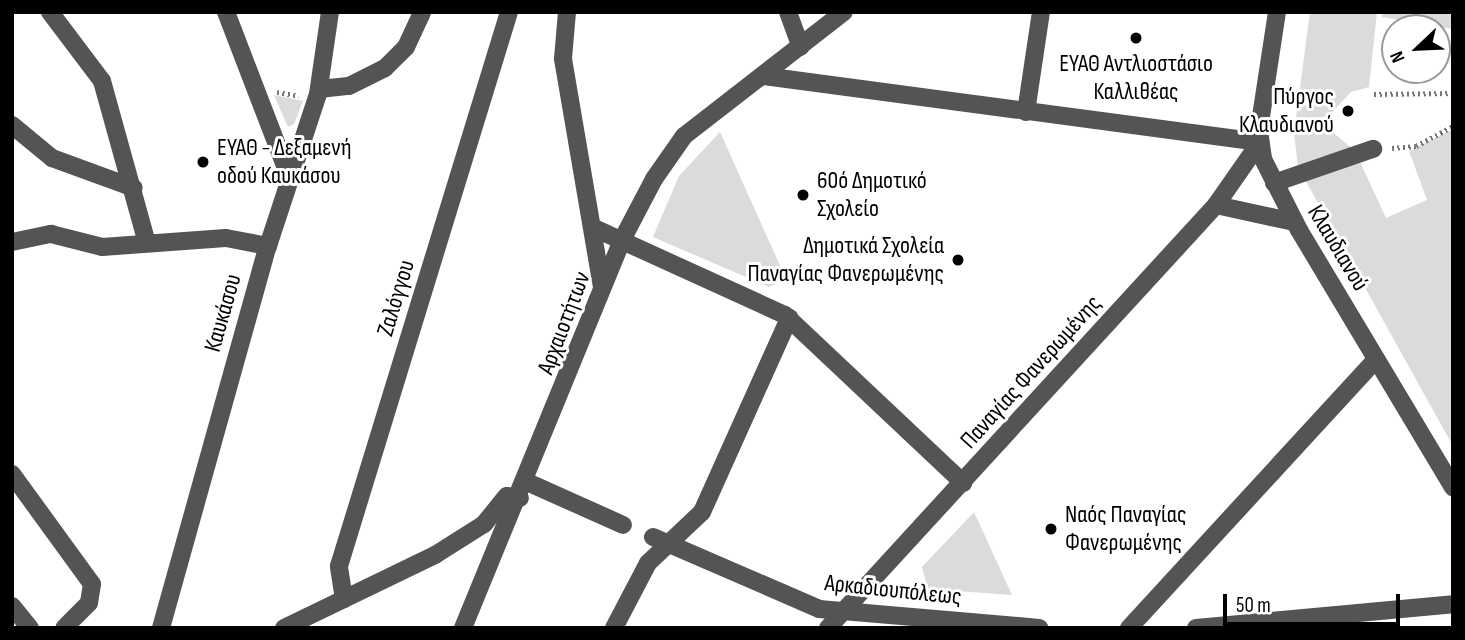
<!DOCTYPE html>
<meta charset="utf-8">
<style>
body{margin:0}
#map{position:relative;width:1465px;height:640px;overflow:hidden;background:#fff;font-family:"Sofia Sans Condensed",sans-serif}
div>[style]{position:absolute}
.green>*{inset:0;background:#dbdbdb}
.path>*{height:4.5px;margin-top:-2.25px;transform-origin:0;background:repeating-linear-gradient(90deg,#767676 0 2px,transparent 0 5.5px)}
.minor>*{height:18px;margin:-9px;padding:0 9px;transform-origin:9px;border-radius:9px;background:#545454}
.dots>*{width:19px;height:19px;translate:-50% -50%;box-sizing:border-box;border:4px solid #fff;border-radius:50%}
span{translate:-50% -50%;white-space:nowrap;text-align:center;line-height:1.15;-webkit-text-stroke:6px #fff;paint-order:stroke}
.poi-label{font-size:24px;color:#000}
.right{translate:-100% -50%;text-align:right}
.left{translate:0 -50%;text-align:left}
.street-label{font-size:24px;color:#000}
.frame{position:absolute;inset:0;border:14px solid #000;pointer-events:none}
.north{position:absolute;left:1381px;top:14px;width:70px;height:70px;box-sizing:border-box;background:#fff;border:2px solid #999;border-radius:50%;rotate:247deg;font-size:19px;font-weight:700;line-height:28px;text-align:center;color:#000}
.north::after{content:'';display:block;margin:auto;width:24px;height:32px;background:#000;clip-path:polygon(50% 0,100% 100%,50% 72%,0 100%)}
.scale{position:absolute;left:1223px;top:594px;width:177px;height:32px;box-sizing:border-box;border:4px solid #000;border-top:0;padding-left:9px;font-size:21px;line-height:24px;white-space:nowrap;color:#000;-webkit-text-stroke:5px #fff;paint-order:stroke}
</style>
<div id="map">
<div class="green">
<div style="clip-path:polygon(1310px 12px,1377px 12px,1369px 87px,1351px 92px,1322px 123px,1355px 151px,1386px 218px,1427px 200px,1409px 151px,1451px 130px,1453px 446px,1298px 167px,1294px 133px)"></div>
<div style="clip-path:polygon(1382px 12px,1453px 12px,1453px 29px,1382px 17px)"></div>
<div style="clip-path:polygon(274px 95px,303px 101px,294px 124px,288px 127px)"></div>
<div style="clip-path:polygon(720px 132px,786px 279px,769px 287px,653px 237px,679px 176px)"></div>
<div style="clip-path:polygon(974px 512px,1012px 595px,928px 589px,922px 567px)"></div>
</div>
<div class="path">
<div style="left:277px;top:92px;width:22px;rotate:10deg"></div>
<div style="left:1374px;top:94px;width:79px;rotate:-0.7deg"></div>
<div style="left:1392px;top:148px;width:24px;rotate:-5deg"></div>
<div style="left:1416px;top:146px;width:42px;rotate:-28.4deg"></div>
</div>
<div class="minor">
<div style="left:50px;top:12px;width:86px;rotate:53deg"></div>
<div style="left:102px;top:81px;width:168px;rotate:74.5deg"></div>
<div style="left:226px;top:12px;width:176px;rotate:69deg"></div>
<div style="left:567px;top:12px;width:47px;rotate:94.9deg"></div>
<div style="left:563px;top:59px;width:230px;rotate:80.3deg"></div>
<div style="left:788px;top:12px;width:37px;rotate:70deg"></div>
<div style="left:1277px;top:12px;width:119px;rotate:98.7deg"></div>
<div style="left:1259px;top:130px;width:29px;rotate:82deg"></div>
<div style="left:1263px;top:159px;width:80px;rotate:63.1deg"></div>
<div style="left:1299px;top:230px;width:300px;rotate:59.1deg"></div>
<div style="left:764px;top:76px;width:500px;rotate:7.58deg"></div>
<div style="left:319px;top:89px;width:30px;rotate:-6deg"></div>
<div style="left:349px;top:86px;width:40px;rotate:-26.6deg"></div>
<div style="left:385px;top:68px;width:30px;rotate:-45deg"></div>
<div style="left:406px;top:47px;width:38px;rotate:-65deg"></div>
<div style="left:1026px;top:112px;width:101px;rotate:-81.5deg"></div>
<div style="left:12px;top:125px;width:52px;rotate:39.5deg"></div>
<div style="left:52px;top:158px;width:87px;rotate:20.1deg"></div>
<div style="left:1274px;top:183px;width:105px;rotate:-19deg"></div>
<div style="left:1216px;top:205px;width:80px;rotate:12.3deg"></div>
<div style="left:594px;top:228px;width:210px;rotate:24.5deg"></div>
<div style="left:785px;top:315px;width:245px;rotate:43.3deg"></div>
<div style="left:12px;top:242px;width:40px;rotate:-12deg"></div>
<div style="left:51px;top:234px;width:53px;rotate:14.3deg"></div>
<div style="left:102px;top:247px;width:124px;rotate:-4.2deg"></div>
<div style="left:226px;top:238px;width:43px;rotate:10.8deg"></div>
<div style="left:12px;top:474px;width:136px;rotate:54deg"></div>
<div style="left:92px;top:584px;width:19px;rotate:99deg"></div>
<div style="left:89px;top:603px;width:35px;rotate:135deg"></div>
<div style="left:527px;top:482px;width:105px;rotate:24.1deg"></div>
<div style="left:653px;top:537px;width:181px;rotate:23.4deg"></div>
<div style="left:819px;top:609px;width:221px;rotate:4.9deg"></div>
<div style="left:344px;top:599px;width:33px;rotate:-99deg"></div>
<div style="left:339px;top:566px;width:579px;rotate:-72.94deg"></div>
<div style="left:12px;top:606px;width:28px;rotate:51deg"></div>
<div style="left:161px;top:628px;width:397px;rotate:-74.4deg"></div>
<div style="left:268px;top:246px;width:160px;rotate:-71.8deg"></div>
<div style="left:318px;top:94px;width:83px;rotate:-81.7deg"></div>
<div style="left:284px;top:628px;width:168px;rotate:-25.8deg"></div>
<div style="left:435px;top:555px;width:58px;rotate:-32.3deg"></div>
<div style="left:484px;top:524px;width:36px;rotate:-51deg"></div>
<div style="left:507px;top:496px;width:13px;rotate:9deg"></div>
<div style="left:463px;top:628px;width:419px;rotate:-67.7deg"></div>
<div style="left:622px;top:240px;width:69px;rotate:-62.3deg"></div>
<div style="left:654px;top:179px;width:52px;rotate:-55.1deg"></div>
<div style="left:684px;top:136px;width:202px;rotate:-37.8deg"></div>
<div style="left:614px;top:628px;width:73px;rotate:-62.4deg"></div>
<div style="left:648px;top:563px;width:74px;rotate:-43.4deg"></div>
<div style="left:702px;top:512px;width:213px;rotate:-65.8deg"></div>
<div style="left:828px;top:628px;width:574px;rotate:-47.47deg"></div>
<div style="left:1216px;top:205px;width:77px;rotate:-55.1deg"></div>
<div style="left:1129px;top:628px;width:365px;rotate:-47.4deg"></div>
<div style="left:1196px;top:628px;width:258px;rotate:-5.3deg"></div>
</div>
<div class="dots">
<div style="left:1136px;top:38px;background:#000"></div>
<div style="left:1348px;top:111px;background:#000"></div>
<div style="left:203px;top:162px;background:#000"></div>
<div style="left:803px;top:195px;background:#000"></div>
<div style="left:958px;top:260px;background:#000"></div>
<div style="left:1051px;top:529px;background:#000"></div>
</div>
<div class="poi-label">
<span style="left:1136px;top:78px">ΕΥΑΘ Αντλιοστάσιο<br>Καλλιθέας</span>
<span class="right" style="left:1334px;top:111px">Πύργος<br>Κλαυδιανού</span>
<span class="left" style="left:217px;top:162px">ΕΥΑΘ - Δεξαμενή<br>οδού Καυκάσου</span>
<span class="left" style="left:817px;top:195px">60ό Δημοτικό<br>Σχολείο</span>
<span class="right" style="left:944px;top:260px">Δημοτικά Σχολεία<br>Παναγίας Φανερωμένης</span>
<span class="left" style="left:1065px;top:529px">Ναός Παναγίας<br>Φανερωμένης</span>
</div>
<div class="street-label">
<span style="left:1338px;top:248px;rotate:59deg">Κλαυδιανού</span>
<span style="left:396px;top:298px;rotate:-73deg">Ζαλόγγου</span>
<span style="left:223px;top:313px;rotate:-74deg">Καυκάσου</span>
<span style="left:564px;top:323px;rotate:-69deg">Αρχαιοτήτων</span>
<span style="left:1031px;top:372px;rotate:-48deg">Παναγίας Φανερωμένης</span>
<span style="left:893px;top:590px;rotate:6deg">Αρκαδιουπόλεως</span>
</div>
<div class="frame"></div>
<div class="north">N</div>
<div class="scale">50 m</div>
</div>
